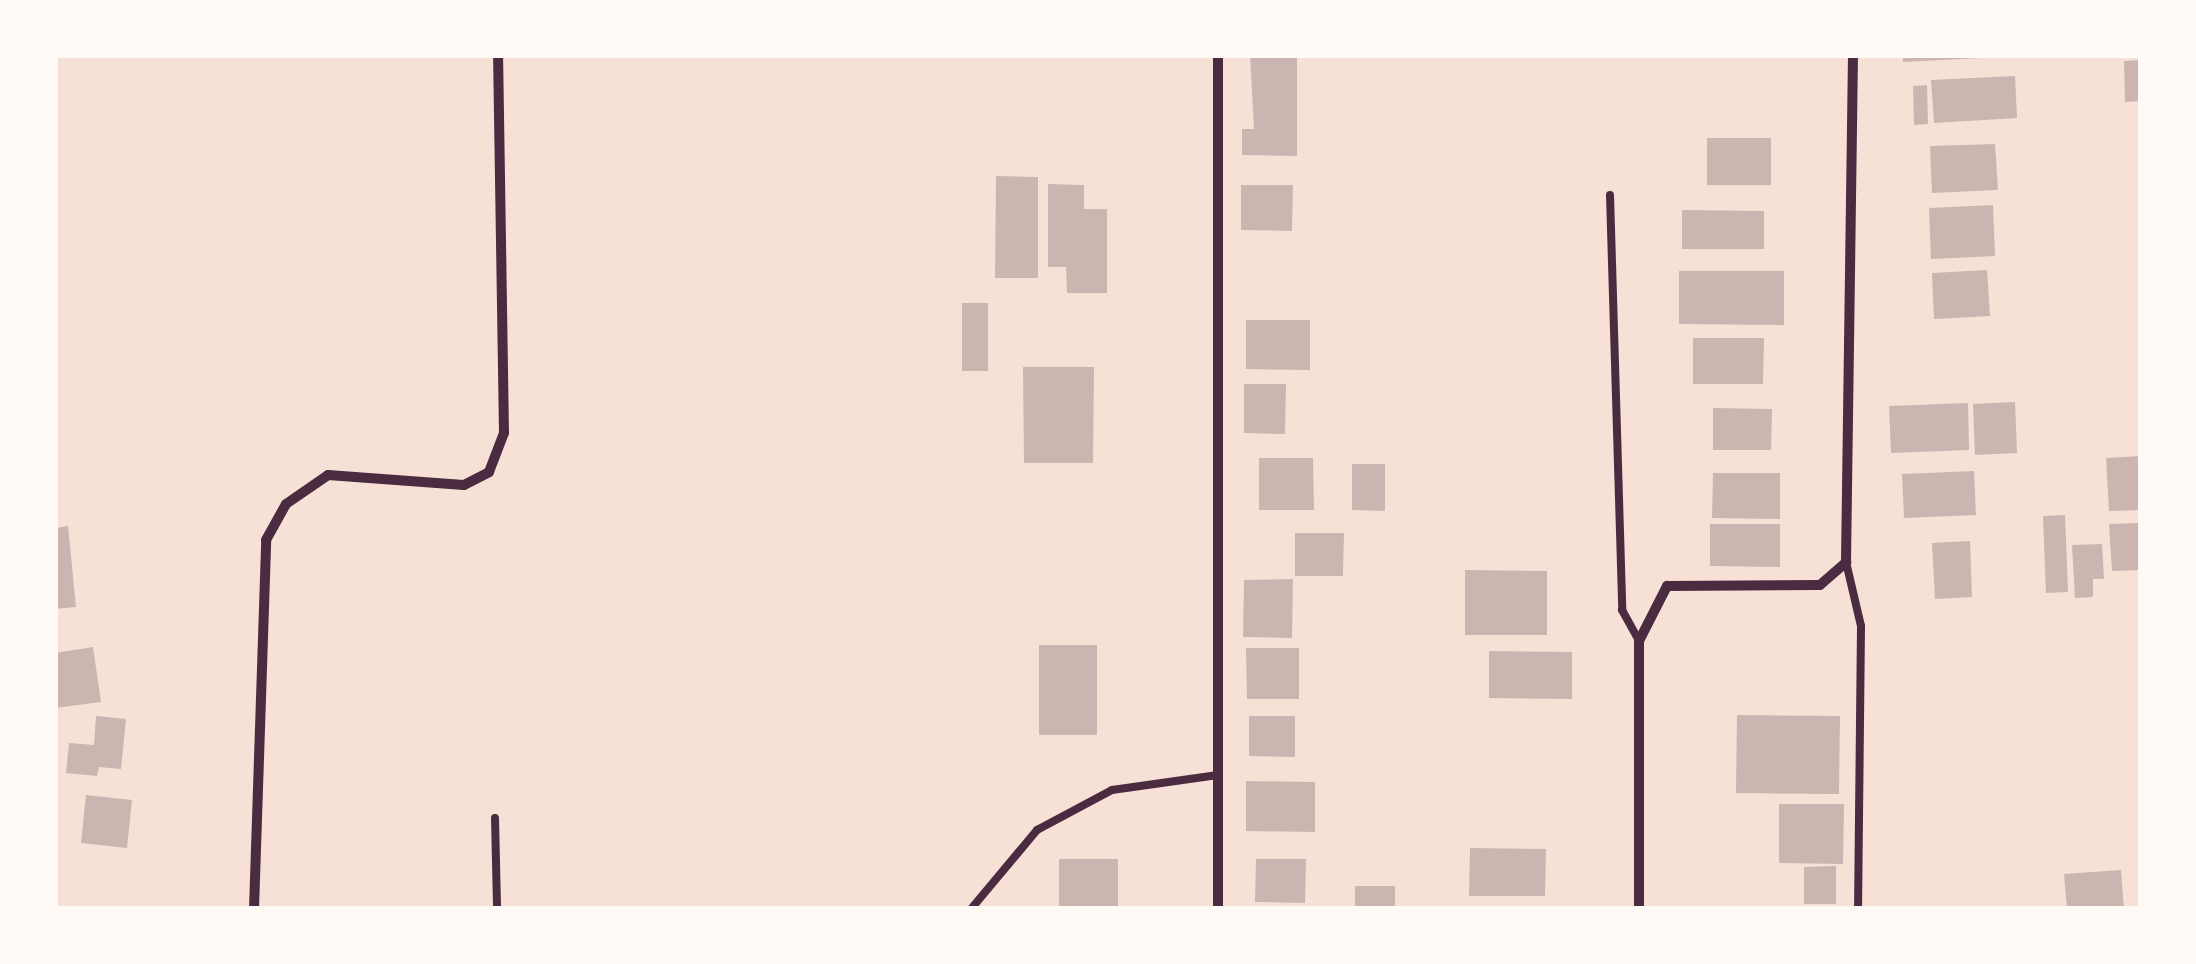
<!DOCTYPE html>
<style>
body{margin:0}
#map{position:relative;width:2196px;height:964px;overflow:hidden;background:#f7e1d7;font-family:Signika,sans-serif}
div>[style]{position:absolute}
.building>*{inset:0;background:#ccb4b1}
.service>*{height:8px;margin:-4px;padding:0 4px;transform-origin:4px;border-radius:4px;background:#4a2c40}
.minor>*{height:10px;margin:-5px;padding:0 5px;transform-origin:5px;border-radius:5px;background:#4a2c40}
span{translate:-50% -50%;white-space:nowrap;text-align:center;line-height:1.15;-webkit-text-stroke:10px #fffaf5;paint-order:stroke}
.frame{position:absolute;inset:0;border:58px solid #fffaf5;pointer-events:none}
</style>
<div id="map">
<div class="building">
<div style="clip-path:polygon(1250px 55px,1297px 55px,1297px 156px,1242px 155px,1242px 129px,1254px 129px)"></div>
<div style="clip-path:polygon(1903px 55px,1982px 55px,1982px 58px,1903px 62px)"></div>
<div style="clip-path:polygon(2141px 60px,2141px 101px,2125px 102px,2124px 61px)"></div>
<div style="clip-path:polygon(2015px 76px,2017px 118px,1934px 123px,1931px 80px)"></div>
<div style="clip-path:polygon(1927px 85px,1928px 124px,1914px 125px,1913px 86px)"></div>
<div style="clip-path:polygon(1707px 138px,1771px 138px,1771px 185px,1707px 185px)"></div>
<div style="clip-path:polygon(1995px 144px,1998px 190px,1932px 193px,1930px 146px)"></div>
<div style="clip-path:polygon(996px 176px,1038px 177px,1038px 278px,995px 278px)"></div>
<div style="clip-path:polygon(1048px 184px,1084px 185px,1084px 209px,1107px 209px,1107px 293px,1067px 293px,1066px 267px,1048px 267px)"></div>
<div style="clip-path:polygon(1241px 185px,1293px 185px,1292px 231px,1241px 230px)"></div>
<div style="clip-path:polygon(1993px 205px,1995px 256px,1931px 259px,1929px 208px)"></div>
<div style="clip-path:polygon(1682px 210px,1764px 211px,1764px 249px,1682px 249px)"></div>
<div style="clip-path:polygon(1987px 270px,1990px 316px,1934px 319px,1932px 273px)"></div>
<div style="clip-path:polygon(1679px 271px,1784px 271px,1784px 325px,1679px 324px)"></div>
<div style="clip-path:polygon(962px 303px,988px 303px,988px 371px,962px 371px)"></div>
<div style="clip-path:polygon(1246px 320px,1310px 320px,1310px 370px,1246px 369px)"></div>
<div style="clip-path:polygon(1693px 338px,1764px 338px,1763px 384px,1693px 384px)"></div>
<div style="clip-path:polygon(1023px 367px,1094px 367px,1093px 463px,1024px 463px)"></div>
<div style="clip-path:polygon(1244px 384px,1286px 384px,1285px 434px,1244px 433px)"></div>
<div style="clip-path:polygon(2015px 402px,2017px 453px,1975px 455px,1973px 404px)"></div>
<div style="clip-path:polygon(1968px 403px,1969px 450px,1891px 453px,1889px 406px)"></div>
<div style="clip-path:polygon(1713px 408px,1772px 409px,1771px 450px,1713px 450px)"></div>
<div style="clip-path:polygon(2141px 456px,2141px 510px,2109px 511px,2106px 458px)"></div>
<div style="clip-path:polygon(1259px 458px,1313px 458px,1314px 510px,1259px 510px)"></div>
<div style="clip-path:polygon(1352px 464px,1385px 464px,1385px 511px,1352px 510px)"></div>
<div style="clip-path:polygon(1974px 471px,1976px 515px,1904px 518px,1902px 474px)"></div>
<div style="clip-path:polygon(1713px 473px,1780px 473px,1780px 519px,1712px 518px)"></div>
<div style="clip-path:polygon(2065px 515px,2068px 592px,2046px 593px,2043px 516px)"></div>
<div style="clip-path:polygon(2141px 523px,2141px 570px,2112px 571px,2109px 524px)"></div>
<div style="clip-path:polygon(1710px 524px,1780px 524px,1780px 567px,1710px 566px)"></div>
<div style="clip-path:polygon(68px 526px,76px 607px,55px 609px,55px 528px)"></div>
<div style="clip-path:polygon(1295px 533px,1344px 533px,1343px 576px,1295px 576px)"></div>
<div style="clip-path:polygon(1970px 541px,1972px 597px,1935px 599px,1932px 543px)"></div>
<div style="clip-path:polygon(2102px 544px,2104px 579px,2093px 579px,2093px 597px,2075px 598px,2072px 545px)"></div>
<div style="clip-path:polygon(1465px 570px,1547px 571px,1547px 635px,1465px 635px)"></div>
<div style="clip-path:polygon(1293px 579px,1292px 638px,1243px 637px,1244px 580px)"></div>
<div style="clip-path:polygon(1039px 645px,1097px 645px,1097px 735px,1039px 735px)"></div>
<div style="clip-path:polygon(93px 647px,101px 702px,55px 708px,55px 653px)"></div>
<div style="clip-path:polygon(1246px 648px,1299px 648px,1299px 699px,1247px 699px)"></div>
<div style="clip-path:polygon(1489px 651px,1572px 652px,1572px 699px,1489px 698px)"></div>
<div style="clip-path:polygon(1737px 715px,1840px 716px,1839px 794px,1736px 793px)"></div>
<div style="clip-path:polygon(96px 716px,126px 719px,121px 769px,99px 767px,97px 776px,66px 773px,69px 743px,94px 745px)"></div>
<div style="clip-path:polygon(1249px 716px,1295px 716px,1295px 757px,1249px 756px)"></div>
<div style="clip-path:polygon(1246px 781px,1315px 782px,1315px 832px,1246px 831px)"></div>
<div style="clip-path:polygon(86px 795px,132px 800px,127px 848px,81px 843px)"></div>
<div style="clip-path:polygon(1779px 804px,1844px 804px,1843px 864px,1779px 863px)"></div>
<div style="clip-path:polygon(1470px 848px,1546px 849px,1545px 896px,1469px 896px)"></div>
<div style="clip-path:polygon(1059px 859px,1118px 859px,1118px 909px,1059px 909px)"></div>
<div style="clip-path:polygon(1256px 859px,1306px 859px,1305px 903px,1255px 902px)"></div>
<div style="clip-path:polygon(1836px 866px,1836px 904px,1804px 904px,1804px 867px)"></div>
<div style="clip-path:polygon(2121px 870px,2124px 909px,2067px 909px,2064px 874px)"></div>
<div style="clip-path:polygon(1355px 886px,1395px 886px,1395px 909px,1355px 909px)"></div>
</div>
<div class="service">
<div style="left:1610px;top:195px;width:415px;rotate:88.3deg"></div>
<div style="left:1622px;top:610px;width:35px;rotate:61deg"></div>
<div style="left:1846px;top:562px;width:66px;rotate:76.8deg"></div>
<div style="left:1861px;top:626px;width:283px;rotate:90.6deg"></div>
<div style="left:495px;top:818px;width:91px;rotate:88.7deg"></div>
<div style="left:971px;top:909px;width:103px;rotate:-50.1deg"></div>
<div style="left:1037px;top:830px;width:85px;rotate:-28.1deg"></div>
<div style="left:1112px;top:790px;width:107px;rotate:-8.1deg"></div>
</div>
<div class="minor">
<div style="left:1218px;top:55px;width:854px;rotate:90deg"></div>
<div style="left:254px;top:909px;width:369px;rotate:-88.1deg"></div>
<div style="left:266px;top:540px;width:41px;rotate:-60.9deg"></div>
<div style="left:286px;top:504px;width:51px;rotate:-34.6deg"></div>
<div style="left:328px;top:475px;width:136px;rotate:4.2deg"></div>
<div style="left:464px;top:485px;width:28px;rotate:-27deg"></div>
<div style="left:489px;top:472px;width:42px;rotate:-69deg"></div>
<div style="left:504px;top:433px;width:378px;rotate:-90.9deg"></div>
<div style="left:1639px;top:909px;width:268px;rotate:-90deg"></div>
<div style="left:1639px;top:641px;width:62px;rotate:-63deg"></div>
<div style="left:1667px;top:586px;width:153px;rotate:-0.4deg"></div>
<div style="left:1820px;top:585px;width:35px;rotate:-41deg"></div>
<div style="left:1846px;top:562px;width:507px;rotate:-89.21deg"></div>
</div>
<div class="frame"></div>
</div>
